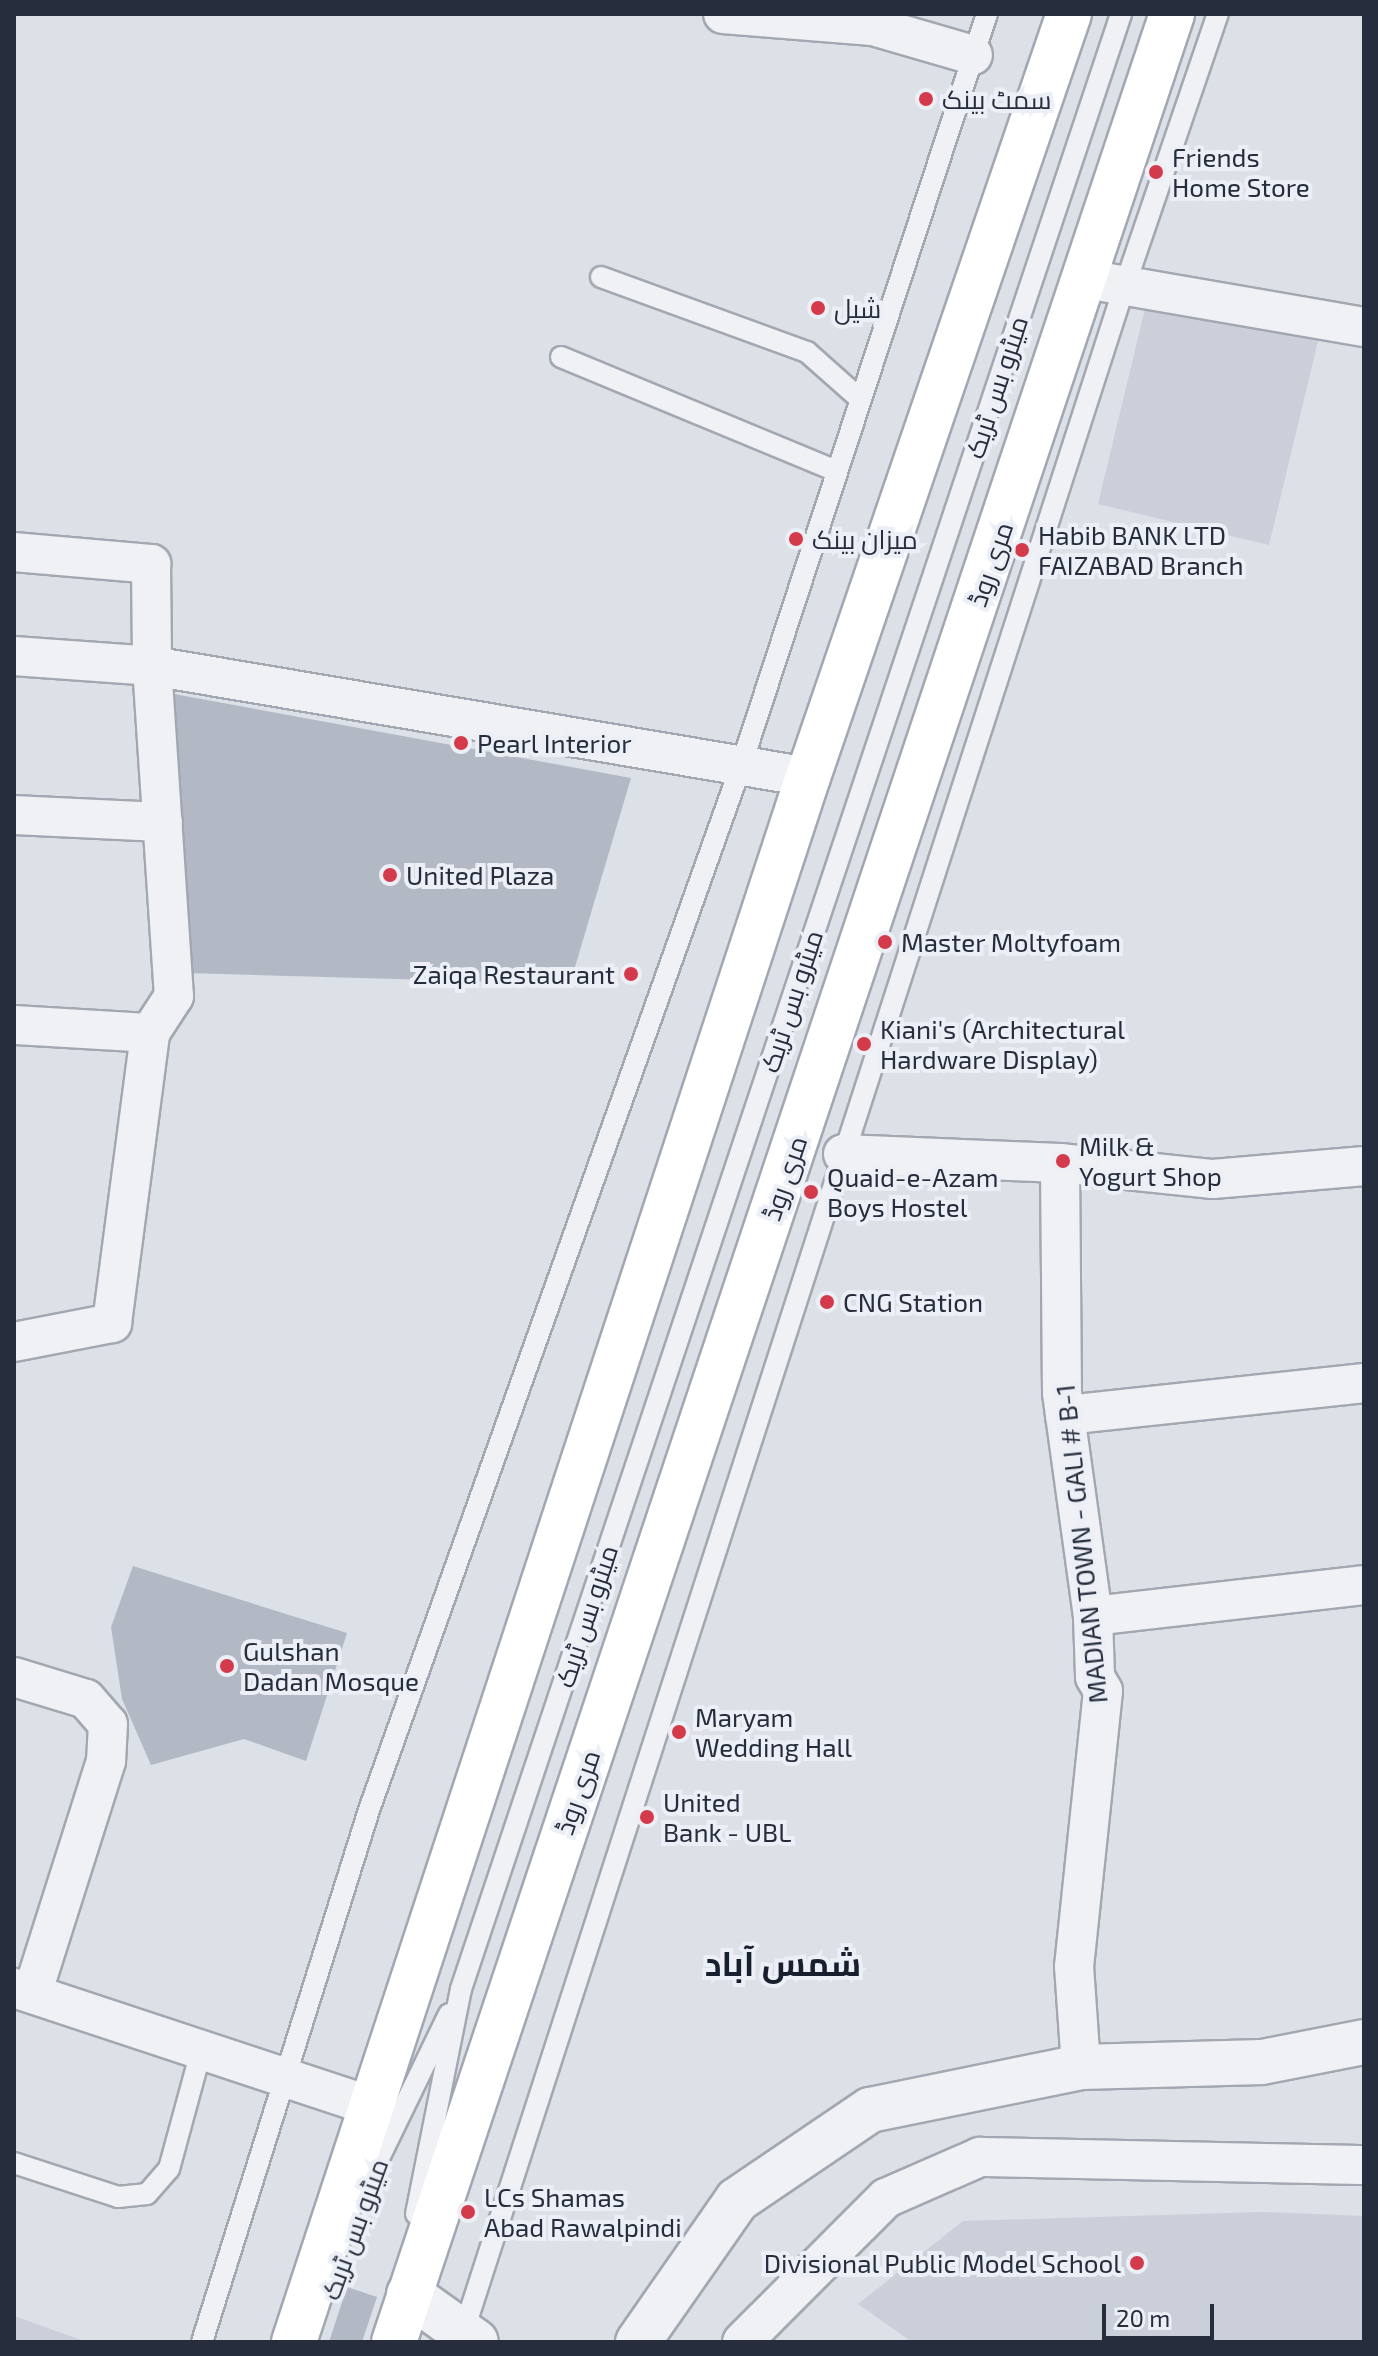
<!DOCTYPE html>
<meta charset="utf-8">
<style>
body{margin:0}
#map{position:relative;width:1378px;height:2356px;overflow:hidden;background:#dce0e7;font-family:"Exo 2",Cairo,sans-serif}
div>[style]{position:absolute}
.built>*{inset:0;background:#cacfd9}
.building>*{inset:0;background:#b3b9c4}
.roads{filter:drop-shadow(2px 0 #a2a7b1) drop-shadow(-2px 0 #a2a7b1) drop-shadow(0 2px #a2a7b1) drop-shadow(0 -2px #a2a7b1)}
.service>*{height:20px;margin:-10px;padding:0 10px;transform-origin:10px;border-radius:10px;background:#eff1f5}
.minor>*{height:38px;margin:-19px;padding:0 19px;transform-origin:19px;border-radius:19px;background:#eff1f5}
.tertiary>*{height:44px;margin:-22px;padding:0 22px;transform-origin:22px;border-radius:22px;background:#eff1f5}
.primary>*{height:44px;margin:-22px;padding:0 22px;transform-origin:22px;border-radius:22px;background:#fff}
.dots>*{width:22px;height:22px;translate:-50% -50%;box-sizing:border-box;border:4px solid #eceff5;border-radius:50%}
span{translate:-50% -50%;white-space:nowrap;text-align:center;line-height:1.15;-webkit-text-stroke:8px #eceff5;paint-order:stroke}
.poi-label{font-size:26px;color:#262e3e}
.left{translate:0 -50%;text-align:left}
.right{translate:-100% -50%;text-align:right}
.street-label{font-size:26px;color:#262e3e}
.district-label{font-size:34px;color:#181f2f;font-weight:700}
.frame{position:absolute;inset:0;border:16px solid #262e3e;pointer-events:none}
.scale{position:absolute;left:1102px;top:2304px;width:112px;height:36px;box-sizing:border-box;border:4px solid #262e3e;border-top:0;padding-left:10px;font-size:24px;line-height:28px;white-space:nowrap;color:#262e3e;-webkit-text-stroke:6px #eceff5;paint-order:stroke}
</style>
<div id="map">
<div class="built">
<div style="clip-path:polygon(1149px 292px,1320px 333px,1269px 545px,1098px 504px)"></div>
<div style="clip-path:polygon(1262px 2212px,1364px 2216px,1364px 2342px,912px 2342px,858px 2304px,963px 2221px)"></div>
<div style="clip-path:polygon(14px 2316px,87px 2342px,14px 2342px)"></div>
</div>
<div class="building">
<div style="clip-path:polygon(163px 692px,631px 778px,570px 984px,186px 973px)"></div>
<div style="clip-path:polygon(133px 1566px,347px 1633px,306px 1761px,244px 1739px,151px 1765px,122px 1699px,111px 1627px)"></div>
<div style="clip-path:polygon(347px 2287px,377px 2297px,362px 2342px,329px 2342px)"></div>
</div>
<div class="roads">
<div class="service">
<div style="left:601px;top:277px;width:219px;rotate:20deg"></div>
<div style="left:807px;top:352px;width:71px;rotate:41.6deg"></div>
<div style="left:561px;top:357px;width:298px;rotate:22.5deg"></div>
<div style="left:14px;top:2163px;width:109px;rotate:18.1deg"></div>
<div style="left:118px;top:2197px;width:29px;rotate:-6deg"></div>
<div style="left:147px;top:2194px;width:33px;rotate:-49deg"></div>
<div style="left:169px;top:2169px;width:122px;rotate:-74.8deg"></div>
<div style="left:365px;top:2187px;width:192px;rotate:-64.1deg"></div>
<div style="left:416px;top:2214px;width:229px;rotate:-78.7deg"></div>
<div style="left:461px;top:1989px;width:2082px;rotate:-71.52deg"></div>
<div style="left:463px;top:2333px;width:2152px;rotate:-72.09deg"></div>
<div style="left:1125px;top:285px;width:287px;rotate:-71.1deg"></div>
<div style="left:202px;top:2342px;width:558px;rotate:-72.57deg"></div>
<div style="left:369px;top:1810px;width:1108px;rotate:-70.39deg"></div>
<div style="left:741px;top:766px;width:791px;rotate:-71.89deg"></div>
</div>
<div class="minor">
<div style="left:723px;top:14px;width:150px;rotate:4.6deg"></div>
<div style="left:873px;top:26px;width:104px;rotate:16.2deg"></div>
<div style="left:1086px;top:279px;width:282px;rotate:9.8deg"></div>
<div style="left:14px;top:552px;width:138px;rotate:5deg"></div>
<div style="left:151px;top:564px;width:102px;rotate:89.4deg"></div>
<div style="left:152px;top:666px;width:331px;rotate:86.2deg"></div>
<div style="left:174px;top:996px;width:44px;rotate:123deg"></div>
<div style="left:150px;top:1033px;width:136px;rotate:-176.6deg"></div>
<div style="left:14px;top:656px;width:138px;rotate:4.1deg"></div>
<div style="left:152px;top:666px;width:665px;rotate:9.6deg"></div>
<div style="left:14px;top:815px;width:149px;rotate:2.7deg"></div>
<div style="left:843px;top:1154px;width:217px;rotate:2.4deg"></div>
<div style="left:1060px;top:1163px;width:154px;rotate:6deg"></div>
<div style="left:1213px;top:1179px;width:152px;rotate:-4.9deg"></div>
<div style="left:1060px;top:1163px;width:230px;rotate:89.5deg"></div>
<div style="left:1062px;top:1393px;width:225px;rotate:82.1deg"></div>
<div style="left:1093px;top:1616px;width:61px;rotate:88.1deg"></div>
<div style="left:1095px;top:1677px;width:16px;rotate:60deg"></div>
<div style="left:1103px;top:1691px;width:277px;rotate:96deg"></div>
<div style="left:1074px;top:1966px;width:101px;rotate:86deg"></div>
<div style="left:14px;top:1342px;width:100px;rotate:-11deg"></div>
<div style="left:112px;top:1323px;width:292px;rotate:-82.5deg"></div>
<div style="left:1065px;top:1415px;width:301px;rotate:-6.1deg"></div>
<div style="left:1093px;top:1616px;width:273px;rotate:-6.5deg"></div>
<div style="left:14px;top:1677px;width:75px;rotate:17deg"></div>
<div style="left:86px;top:1699px;width:33px;rotate:49deg"></div>
<div style="left:108px;top:1724px;width:37px;rotate:93deg"></div>
<div style="left:106px;top:1761px;width:244px;rotate:107.6deg"></div>
<div style="left:14px;top:1988px;width:378px;rotate:18.3deg"></div>
<div style="left:742px;top:2342px;width:204px;rotate:-45deg"></div>
<div style="left:886px;top:2198px;width:103px;rotate:-23.6deg"></div>
<div style="left:980px;top:2157px;width:384px;rotate:1.2deg"></div>
</div>
<div class="tertiary">
<div style="left:409px;top:2294px;width:82px;rotate:35.6deg"></div>
<div style="left:638px;top:2342px;width:173px;rotate:-55.1deg"></div>
<div style="left:737px;top:2200px;width:161px;rotate:-34.1deg"></div>
<div style="left:870px;top:2110px;width:215px;rotate:-11.5deg"></div>
<div style="left:1081px;top:2067px;width:181px;rotate:-1.6deg"></div>
<div style="left:1262px;top:2062px;width:104px;rotate:-11.1deg"></div>
</div>
<div class="primary">
<div style="left:294px;top:2342px;width:1647px;rotate:-71.82deg"></div>
<div style="left:808px;top:777px;width:806px;rotate:-71.12deg"></div>
<div style="left:394px;top:2342px;width:2455px;rotate:-71.52deg"></div>
</div>
</div>
<div class="dots">
<div style="left:926px;top:99px;background:#d33b4d"></div>
<div style="left:1156px;top:172px;background:#d33b4d"></div>
<div style="left:818px;top:308px;background:#d33b4d"></div>
<div style="left:796px;top:539px;background:#d33b4d"></div>
<div style="left:1022px;top:550px;background:#d33b4d"></div>
<div style="left:461px;top:743px;background:#d33b4d"></div>
<div style="left:390px;top:875px;background:#d33b4d"></div>
<div style="left:885px;top:942px;background:#d33b4d"></div>
<div style="left:631px;top:974px;background:#d33b4d"></div>
<div style="left:864px;top:1044px;background:#d33b4d"></div>
<div style="left:1063px;top:1161px;background:#d33b4d"></div>
<div style="left:811px;top:1192px;background:#d33b4d"></div>
<div style="left:827px;top:1302px;background:#d33b4d"></div>
<div style="left:227px;top:1666px;background:#d33b4d"></div>
<div style="left:679px;top:1732px;background:#d33b4d"></div>
<div style="left:647px;top:1817px;background:#d33b4d"></div>
<div style="left:468px;top:2212px;background:#d33b4d"></div>
<div style="left:1137px;top:2263px;background:#d33b4d"></div>
</div>
<div class="poi-label">
<span class="left" style="left:942px;top:99px">سمٹ بینک</span>
<span class="left" style="left:1172px;top:172px">Friends<br>Home Store</span>
<span class="left" style="left:834px;top:308px">شیل</span>
<span class="left" style="left:1038px;top:550px">Habib BANK LTD<br>FAIZABAD Branch</span>
<span class="left" style="left:812px;top:539px">میزان بینک</span>
<span class="left" style="left:477px;top:743px">Pearl Interior</span>
<span class="left" style="left:406px;top:875px">United Plaza</span>
<span class="left" style="left:901px;top:942px">Master Moltyfoam</span>
<span class="right" style="left:615px;top:974px">Zaiqa Restaurant</span>
<span class="left" style="left:880px;top:1044px">Kiani's (Architectural<br>Hardware Display)</span>
<span class="left" style="left:1079px;top:1161px">Milk &amp;<br>Yogurt Shop</span>
<span class="left" style="left:827px;top:1192px">Quaid-e-Azam<br>Boys Hostel</span>
<span class="left" style="left:843px;top:1302px">CNG Station</span>
<span class="left" style="left:243px;top:1666px">Gulshan<br>Dadan Mosque</span>
<span class="left" style="left:695px;top:1732px">Maryam<br>Wedding Hall</span>
<span class="left" style="left:663px;top:1817px">United<br>Bank - UBL</span>
<span class="left" style="left:484px;top:2212px">LCs Shamas<br>Abad Rawalpindi</span>
<span class="right" style="left:1121px;top:2263px">Divisional Public Model School</span>
</div>
<div class="street-label">
<span style="left:996px;top:387px;rotate:-72deg">میٹرو بس ٹریک</span>
<span style="left:990px;top:564px;rotate:-71deg">مری روڈ</span>
<span style="left:791px;top:1001px;rotate:-72deg">میٹرو بس ٹریک</span>
<span style="left:784px;top:1178px;rotate:-71deg">مری روڈ</span>
<span style="left:1081px;top:1544px;rotate:-96deg">MADIAN TOWN - GALI # B-1</span>
<span style="left:586px;top:1616px;rotate:-72deg">میٹرو بس ٹریک</span>
<span style="left:577px;top:1792px;rotate:-71deg">مری روڈ</span>
<span style="left:354px;top:2229px;rotate:-70deg">میٹرو بس ٹریک</span>
</div>
<div class="district-label">
<span style="left:783px;top:1963px">شمس آباد</span>
</div>
<div class="frame"></div>
<div class="scale">20 m</div>
</div>
